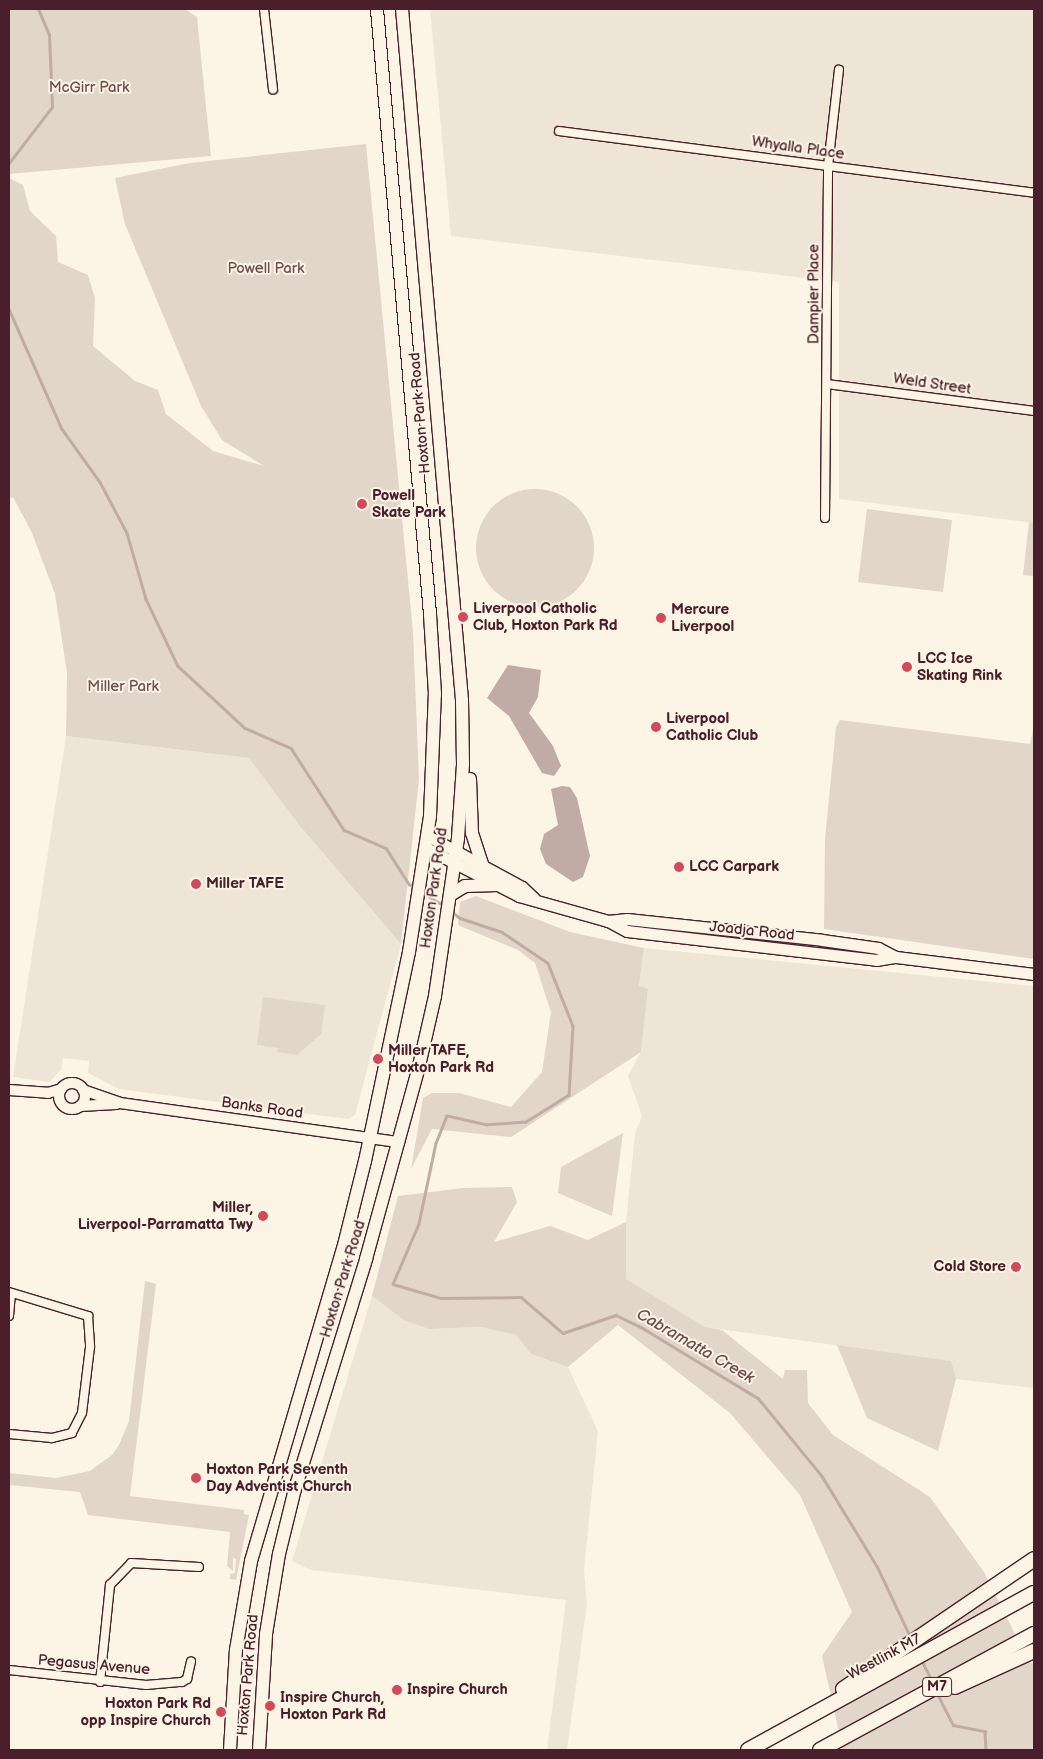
<!DOCTYPE html>
<style>
body{margin:0}
#map{position:relative;width:1043px;height:1759px;overflow:hidden;background:#fcf5e5;font-family:"Balsamiq Sans",sans-serif}
div>[style]{position:absolute}
.built>*{inset:0;background:#eee5d7}
.green>*{inset:0;background:#e2d5ca}
.round{border-radius:50%}
.water>*{inset:0;background:#c0aca5}
.stream>*{height:2.5px;margin:-1.25px;padding:0 1.25px;transform-origin:1.25px;border-radius:1.25px;background:#c0aca5}
.roads{filter:drop-shadow(1px 0 #4a1f2b) drop-shadow(-1px 0 #4a1f2b) drop-shadow(0 1px #4a1f2b) drop-shadow(0 -1px #4a1f2b)}
.minor>*{height:8px;margin:-4px;padding:0 4px;transform-origin:4px;border-radius:4px;background:#fcf5e5}
.tertiary>*{height:10px;margin:-5px;padding:0 5px;transform-origin:5px;border-radius:5px;background:#fcf5e5}
.tertiary>.ring{margin:-5px;padding:0;box-sizing:content-box;background:none;border:10px solid #fcf5e5;border-radius:50%}
.secondary>*{height:11px;margin:-5.5px;padding:0 5.5px;transform-origin:5.5px;border-radius:5.5px;background:#fcf5e5}
.primary>*{height:12px;margin:-6px;padding:0 6px;transform-origin:6px;border-radius:6px;background:#fcf5e5}
.motorway>*{height:14px;margin:-7px;padding:0 7px;transform-origin:7px;border-radius:7px;background:#fcf5e5}
.dots>*{width:14px;height:14px;translate:-50% -50%;box-sizing:border-box;border:2px solid #fcf5e5;border-radius:50%}
span{translate:-50% -50%;white-space:nowrap;text-align:center;line-height:1.15;-webkit-text-stroke:4px #fcf5e5;paint-order:stroke}
.shield-label span{padding:1px 4px;background:#fcf5e5;border:1px solid;border-radius:4px;-webkit-text-stroke-width:0}
.shield-label{font-size:14px;color:#4a1f2b;font-weight:700}
.park-label{font-size:15px;color:#704c53}
.street-label{font-size:15px;color:#4a1f2b}
.poi-label{font-size:15px;color:#4a1f2b;font-weight:700}
.left{translate:0 -50%;text-align:left}
.right{translate:-100% -50%;text-align:right}
.water-label{font-size:16px;color:#6d4950;font-style:italic}
.frame{position:absolute;inset:0;border:10px solid #4a1f2b;pointer-events:none}
</style>
<div id="map">
<div class="built">
<div style="clip-path:polygon(430px 9px,1034px 9px,1034px 523px,839px 499px,839px 282px,451px 236px)"></div>
<div style="clip-path:polygon(66px 736px,249px 758px,299px 825px,401px 944px,355px 1115px,348px 1119px,119px 1089px,88px 1073px,89px 1061px,63px 1058px,61px 1069px,50px 1082px,13px 1077px)"></div>
<div style="clip-path:polygon(644px 948px,1034px 986px,1034px 1388px,956px 1379px,950px 1361px,705px 1327px,626px 1279px,626px 1222px,635px 1134px,642px 1116px,628px 1076px,641px 1052px,648px 989px,639px 987px)"></div>
<div style="clip-path:polygon(372px 1296px,404px 1319px,429px 1329px,481px 1327px,516px 1335px,531px 1354px,568px 1367px,598px 1431px,584px 1570px,587px 1604px,567px 1750px,547px 1750px,566px 1600px,311px 1570px,292px 1561px)"></div>
</div>
<div class="green">
<div style="clip-path:polygon(9px 9px,185px 9px,197px 17px,211px 156px,9px 174px)"></div>
<div style="clip-path:polygon(366px 144px,413px 632px,419px 779px,401px 944px,299px 825px,249px 758px,66px 736px,67px 673px,55px 594px,32px 533px,13px 497px,9px 499px,9px 178px,23px 185px,30px 211px,56px 236px,58px 262px,88px 275px,95px 298px,93px 346px,135px 381px,158px 390px,166px 414px,213px 451px,264px 466px,222px 440px,201px 406px,125px 224px,115px 178px,190px 163px)"></div>
<div class="round" style="left:476px;top:489px;width:118px;height:118px"></div>
<div style="clip-path:polygon(867px 509px,952px 520px,943px 592px,858px 582px)"></div>
<div style="clip-path:polygon(1029px 522px,1034px 523px,1034px 576px,1023px 575px)"></div>
<div style="clip-path:polygon(840px 720px,1030px 744px,1034px 725px,1034px 959px,824px 929px,825px 839px,836px 727px)"></div>
<div style="clip-path:polygon(476px 896px,570px 932px,644px 948px,639px 986px,648px 989px,641px 1052px,511px 1137px,432px 1129px,411px 1169px,423px 1098px,432px 1093px,459px 1093px,511px 1107px,542px 1072px,551px 1012px,535px 963px,518px 950px,458px 925px,460px 902px)"></div>
<div style="clip-path:polygon(263px 997px,325px 1005px,321px 1034px,297px 1055px,277px 1052px,278px 1048px,257px 1045px)"></div>
<div style="clip-path:polygon(623px 1133px,612px 1216px,558px 1193px,561px 1167px)"></div>
<div style="clip-path:polygon(512px 1187px,517px 1202px,494px 1242px,550px 1226px,588px 1240px,626px 1222px,626px 1279px,705px 1327px,722px 1330px,783px 1379px,785px 1370px,807px 1370px,808px 1403px,833px 1435px,930px 1497px,984px 1572px,1029px 1662px,1034px 1664px,1034px 1750px,843px 1750px,822px 1656px,852px 1612px,800px 1495px,730px 1413px,618px 1325px,568px 1367px,531px 1354px,516px 1335px,481px 1327px,429px 1329px,404px 1320px,372px 1296px,398px 1196px,463px 1188px)"></div>
<div style="clip-path:polygon(145px 1281px,156px 1284px,130px 1496px,244px 1510px,244px 1514px,249px 1515px,236px 1580px,230px 1579px,230px 1574px,235px 1573px,236px 1559px,233px 1558px,233px 1571px,227px 1566px,230px 1532px,88px 1515px,80px 1492px,9px 1485px,9px 1473px,56px 1478px,90px 1471px,112px 1455px,119px 1445px,129px 1421px)"></div>
<div style="clip-path:polygon(837px 1345px,951px 1361px,956px 1379px,938px 1451px,867px 1418px)"></div>
</div>
<div class="water">
<div style="clip-path:polygon(508px 665px,541px 670px,538px 697px,529px 713px,553px 746px,561px 766px,554px 776px,542px 773px,509px 716px,487px 698px)"></div>
<div style="clip-path:polygon(562px 786px,570px 787px,577px 798px,590px 856px,583px 877px,573px 882px,546px 864px,540px 849px,544px 834px,558px 825px,551px 789px)"></div>
</div>
<div class="stream">
<div style="left:9px;top:163px;width:71px;rotate:-52.5deg"></div>
<div style="left:52px;top:107px;width:72px;rotate:-92.4deg"></div>
<div style="left:49px;top:35px;width:28px;rotate:-113deg"></div>
<div style="left:9px;top:309px;width:131px;rotate:66.2deg"></div>
<div style="left:62px;top:429px;width:65px;rotate:54.4deg"></div>
<div style="left:100px;top:482px;width:58px;rotate:62.1deg"></div>
<div style="left:127px;top:533px;width:69px;rotate:73.9deg"></div>
<div style="left:146px;top:599px;width:74px;rotate:64.5deg"></div>
<div style="left:178px;top:666px;width:91px;rotate:42.8deg"></div>
<div style="left:245px;top:728px;width:50px;rotate:23.5deg"></div>
<div style="left:291px;top:748px;width:98px;rotate:57.1deg"></div>
<div style="left:344px;top:830px;width:46px;rotate:23.2deg"></div>
<div style="left:386px;top:848px;width:43px;rotate:57.4deg"></div>
<div style="left:409px;top:884px;width:7px;rotate:27deg"></div>
<div style="left:422px;top:892px;width:26px;rotate:32deg"></div>
<div style="left:451px;top:911px;width:11px;rotate:38deg"></div>
<div style="left:460px;top:918px;width:44px;rotate:18.4deg"></div>
<div style="left:502px;top:932px;width:55px;rotate:34deg"></div>
<div style="left:548px;top:963px;width:68px;rotate:68.4deg"></div>
<div style="left:573px;top:1026px;width:69px;rotate:93.3deg"></div>
<div style="left:569px;top:1095px;width:51px;rotate:147.9deg"></div>
<div style="left:526px;top:1122px;width:39px;rotate:176deg"></div>
<div style="left:487px;top:1125px;width:41px;rotate:-167.3deg"></div>
<div style="left:447px;top:1116px;width:29px;rotate:112deg"></div>
<div style="left:436px;top:1143px;width:83px;rotate:101.9deg"></div>
<div style="left:419px;top:1224px;width:65px;rotate:113.4deg"></div>
<div style="left:393px;top:1284px;width:50px;rotate:16.3deg"></div>
<div style="left:441px;top:1298px;width:80px;rotate:-0.7deg"></div>
<div style="left:521px;top:1297px;width:55px;rotate:40.6deg"></div>
<div style="left:563px;top:1333px;width:56px;rotate:-18.8deg"></div>
<div style="left:616px;top:1315px;width:28px;rotate:26deg"></div>
<div style="left:641px;top:1327px;width:137px;rotate:31.3deg"></div>
<div style="left:758px;top:1398px;width:101px;rotate:50.6deg"></div>
<div style="left:822px;top:1476px;width:105px;rotate:58.6deg"></div>
<div style="left:877px;top:1566px;width:80px;rotate:64.7deg"></div>
<div style="left:921px;top:1659px;width:27px;rotate:63deg"></div>
<div style="left:937px;top:1693px;width:36px;rotate:63deg"></div>
<div style="left:953px;top:1725px;width:33px;rotate:11deg"></div>
<div style="left:985px;top:1731px;width:19px;rotate:87deg"></div>
</div>
<div class="roads">
<div class="minor">
<div style="left:264px;top:9px;width:81px;rotate:83.6deg"></div>
<div style="left:559px;top:131px;width:479px;rotate:7.4deg"></div>
<div style="left:827px;top:384px;width:209px;rotate:7.4deg"></div>
<div style="left:825px;top:518px;width:352px;rotate:-89.5deg"></div>
<div style="left:828px;top:166px;width:97px;rotate:-83.5deg"></div>
<div style="left:9px;top:1292px;width:83px;rotate:16.9deg"></div>
<div style="left:88px;top:1316px;width:31px;rotate:86deg"></div>
<div style="left:90px;top:1347px;width:66px;rotate:96.9deg"></div>
<div style="left:82px;top:1413px;width:22px;rotate:117deg"></div>
<div style="left:72px;top:1433px;width:21px;rotate:166deg"></div>
<div style="left:52px;top:1438px;width:43px;rotate:-174.7deg"></div>
<div style="left:9px;top:1316px;width:23px;rotate:-85deg"></div>
<div style="left:9px;top:1670px;width:138px;rotate:6.2deg"></div>
<div style="left:146px;top:1685px;width:36px;rotate:-5deg"></div>
<div style="left:182px;top:1682px;width:6px;rotate:-31deg"></div>
<div style="left:187px;top:1679px;width:18px;rotate:-77deg"></div>
<div style="left:100px;top:1682px;width:98px;rotate:-84.1deg"></div>
<div style="left:110px;top:1585px;width:30px;rotate:-46deg"></div>
<div style="left:131px;top:1563px;width:68px;rotate:3.4deg"></div>
</div>
<div class="tertiary">
<div class="ring" style="left:59px;top:1083px;width:16px;height:16px"></div>
<div style="left:9px;top:1090px;width:39px;rotate:4deg"></div>
<div style="left:48px;top:1093px;width:14px;rotate:-17deg"></div>
<div style="left:83px;top:1090px;width:39px;rotate:19deg"></div>
<div style="left:120px;top:1103px;width:282px;rotate:8deg"></div>
<div style="left:80px;top:1106px;width:36px;rotate:-3deg"></div>
</div>
<div class="secondary">
<div style="left:428px;top:836px;width:107px;rotate:28.5deg"></div>
<div style="left:522px;top:887px;width:16px;rotate:43deg"></div>
<div style="left:426px;top:848px;width:105px;rotate:27.3deg"></div>
<div style="left:519px;top:896px;width:92px;rotate:15.7deg"></div>
<div style="left:608px;top:921px;width:21px;rotate:28deg"></div>
<div style="left:627px;top:931px;width:251px;rotate:6.6deg"></div>
<div style="left:876px;top:960px;width:20px;rotate:-9deg"></div>
<div style="left:896px;top:957px;width:139px;rotate:7deg"></div>
<div style="left:608px;top:921px;width:19px;rotate:-6deg"></div>
<div style="left:627px;top:919px;width:196px;rotate:6.1deg"></div>
<div style="left:822px;top:940px;width:57px;rotate:8.1deg"></div>
<div style="left:878px;top:948px;width:20px;rotate:27deg"></div>
</div>
<div class="primary">
<div style="left:470px;top:779px;width:54px;rotate:87.9deg"></div>
<div style="left:472px;top:833px;width:35px;rotate:72deg"></div>
<div style="left:450px;top:895px;width:17px;rotate:-31deg"></div>
<div style="left:465px;top:886px;width:32px;rotate:-2deg"></div>
<div style="left:230px;top:1750px;width:100px;rotate:-86.6deg"></div>
<div style="left:236px;top:1650px;width:90px;rotate:-80.4deg"></div>
<div style="left:251px;top:1561px;width:325px;rotate:-73.6deg"></div>
<div style="left:343px;top:1249px;width:91px;rotate:-76deg"></div>
<div style="left:365px;top:1161px;width:214px;rotate:-78.1deg"></div>
<div style="left:409px;top:952px;width:138px;rotate:-81.2deg"></div>
<div style="left:430px;top:816px;width:122px;rotate:-87.7deg"></div>
<div style="left:435px;top:694px;width:80px;rotate:-93.6deg"></div>
<div style="left:430px;top:614px;width:607px;rotate:-95.01deg"></div>
<div style="left:259px;top:1750px;width:116px;rotate:-86.5deg"></div>
<div style="left:266px;top:1634px;width:81px;rotate:-80.8deg"></div>
<div style="left:279px;top:1554px;width:67px;rotate:-76.2deg"></div>
<div style="left:295px;top:1489px;width:241px;rotate:-72.8deg"></div>
<div style="left:366px;top:1259px;width:200px;rotate:-74.6deg"></div>
<div style="left:419px;top:1066px;width:72px;rotate:-77.1deg"></div>
<div style="left:435px;top:996px;width:160px;rotate:-81.7deg"></div>
<div style="left:458px;top:838px;width:74px;rotate:-86.1deg"></div>
<div style="left:463px;top:764px;width:64px;rotate:-90.9deg"></div>
<div style="left:462px;top:700px;width:694px;rotate:-94.96deg"></div>
</div>
<div class="motorway">
<div style="left:955px;top:1687px;width:87px;rotate:-24.5deg"></div>
<div style="left:843px;top:1689px;width:231px;rotate:-34.2deg"></div>
<div style="left:748px;top:1750px;width:326px;rotate:-28.8deg"></div>
<div style="left:820px;top:1750px;width:243px;rotate:-28.5deg"></div>
</div>
</div>
<div class="dots">
<div style="left:362px;top:504px;background:#d1495b"></div>
<div style="left:463px;top:617px;background:#d1495b"></div>
<div style="left:661px;top:618px;background:#d1495b"></div>
<div style="left:907px;top:667px;background:#d1495b"></div>
<div style="left:656px;top:727px;background:#d1495b"></div>
<div style="left:679px;top:867px;background:#d1495b"></div>
<div style="left:196px;top:884px;background:#d1495b"></div>
<div style="left:378px;top:1059px;background:#d1495b"></div>
<div style="left:263px;top:1216px;background:#d1495b"></div>
<div style="left:1016px;top:1267px;background:#d1495b"></div>
<div style="left:196px;top:1478px;background:#d1495b"></div>
<div style="left:397px;top:1690px;background:#d1495b"></div>
<div style="left:270px;top:1706px;background:#d1495b"></div>
<div style="left:221px;top:1712px;background:#d1495b"></div>
</div>
<div class="shield-label">
<span style="left:937px;top:1687px">M7</span>
</div>
<div class="park-label">
<span style="left:89px;top:88px">McGirr Park</span>
<span style="left:266px;top:269px">Powell Park</span>
<span style="left:123px;top:687px">Miller Park</span>
</div>
<div class="street-label">
<span style="left:798px;top:148px;rotate:8deg">Whyalla Place</span>
<span style="left:814px;top:294px;rotate:-90deg">Dampier Place</span>
<span style="left:932px;top:384px;rotate:8deg">Weld Street</span>
<span style="left:420px;top:413px;rotate:-95deg">Hoxton Park Road</span>
<span style="left:434px;top:888px;rotate:-82deg">Hoxton Park Road</span>
<span style="left:752px;top:931px;rotate:6deg">Joadja Road</span>
<span style="left:262px;top:1108px;rotate:8deg">Banks Road</span>
<span style="left:343px;top:1279px;rotate:-73deg">Hoxton Park Road</span>
<span style="left:884px;top:1657px;rotate:-28deg">Westlink M7</span>
<span style="left:94px;top:1665px;rotate:5deg">Pegasus Avenue</span>
<span style="left:248px;top:1675px;rotate:-85deg">Hoxton Park Road</span>
</div>
<div class="poi-label">
<span class="left" style="left:372px;top:504px">Powell<br>Skate Park</span>
<span class="left" style="left:473px;top:617px">Liverpool Catholic<br>Club, Hoxton Park Rd</span>
<span class="left" style="left:671px;top:618px">Mercure<br>Liverpool</span>
<span class="left" style="left:917px;top:667px">LCC Ice<br>Skating Rink</span>
<span class="left" style="left:666px;top:727px">Liverpool<br>Catholic Club</span>
<span class="left" style="left:689px;top:867px">LCC Carpark</span>
<span class="left" style="left:206px;top:884px">Miller TAFE</span>
<span class="left" style="left:388px;top:1059px">Miller TAFE,<br>Hoxton Park Rd</span>
<span class="right" style="left:253px;top:1216px">Miller,<br>Liverpool-Parramatta Twy</span>
<span class="right" style="left:1006px;top:1267px">Cold Store</span>
<span class="left" style="left:206px;top:1478px">Hoxton Park Seventh<br>Day Adventist Church</span>
<span class="left" style="left:407px;top:1690px">Inspire Church</span>
<span class="left" style="left:280px;top:1706px">Inspire Church,<br>Hoxton Park Rd</span>
<span class="right" style="left:211px;top:1712px">Hoxton Park Rd<br>opp Inspire Church</span>
</div>
<div class="water-label">
<span style="left:695px;top:1347px;rotate:30deg">Cabramatta Creek</span>
</div>
<div class="frame"></div>
</div>
